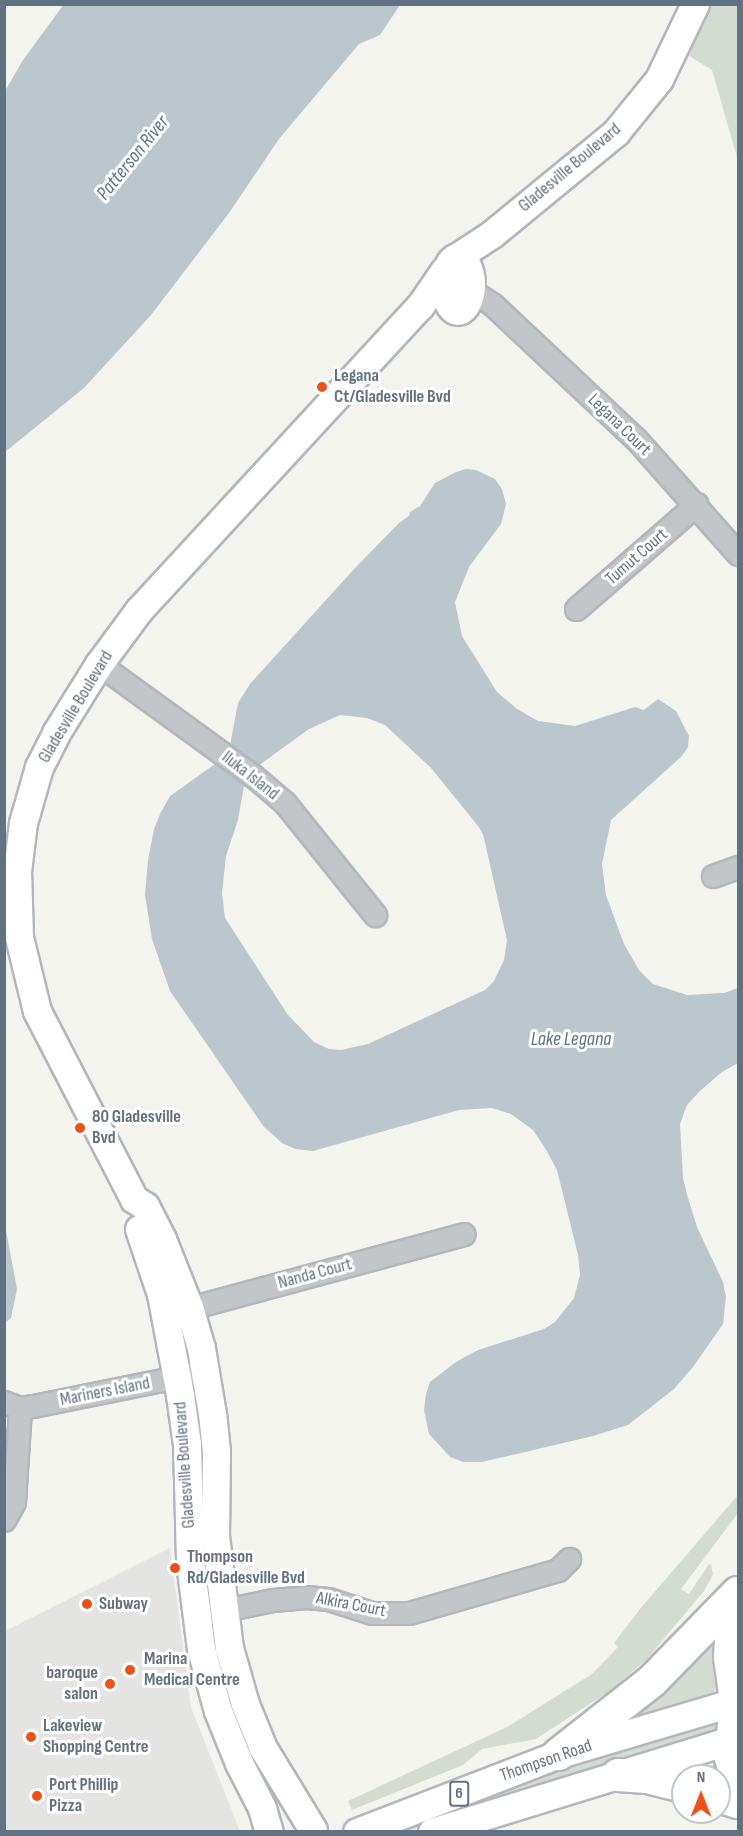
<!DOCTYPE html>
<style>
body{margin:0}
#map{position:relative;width:743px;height:1836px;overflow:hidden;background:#f4f4ef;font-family:"Sofia Sans Condensed",sans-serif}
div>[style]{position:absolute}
.built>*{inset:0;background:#e4e5e3}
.green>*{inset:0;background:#d4dbd0}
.water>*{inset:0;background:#bbc7cc}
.roads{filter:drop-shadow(2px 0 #b3b7bb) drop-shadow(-2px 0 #b3b7bb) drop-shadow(0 2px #b3b7bb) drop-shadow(0 -2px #b3b7bb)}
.minor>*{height:21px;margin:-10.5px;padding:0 10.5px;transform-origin:10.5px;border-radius:10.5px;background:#c3c6c9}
.major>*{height:27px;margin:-13.5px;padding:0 13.5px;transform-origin:13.5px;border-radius:13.5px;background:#fff}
.major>.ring{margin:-13.5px;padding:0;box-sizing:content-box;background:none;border:27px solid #fff;border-radius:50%}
.highway>*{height:32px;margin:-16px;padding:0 16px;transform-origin:16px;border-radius:16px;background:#fff}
.dots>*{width:16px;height:16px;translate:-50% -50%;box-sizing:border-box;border:3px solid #fff;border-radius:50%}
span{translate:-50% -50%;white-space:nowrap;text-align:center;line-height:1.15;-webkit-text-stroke:6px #fff;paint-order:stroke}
.shield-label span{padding:2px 4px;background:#fff;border:2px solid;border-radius:4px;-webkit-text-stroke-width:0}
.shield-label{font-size:16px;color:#617282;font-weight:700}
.street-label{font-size:18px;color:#617282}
.poi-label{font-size:18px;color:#617282;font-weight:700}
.left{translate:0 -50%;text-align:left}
.right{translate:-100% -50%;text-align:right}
.water-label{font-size:20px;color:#5c7580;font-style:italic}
.frame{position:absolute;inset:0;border:6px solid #617282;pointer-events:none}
.north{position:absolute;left:671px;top:1764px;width:60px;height:60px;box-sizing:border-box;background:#fff;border:2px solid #c0c7cd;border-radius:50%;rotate:0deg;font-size:16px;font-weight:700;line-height:24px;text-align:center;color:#617282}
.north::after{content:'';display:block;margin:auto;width:21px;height:27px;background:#ef5014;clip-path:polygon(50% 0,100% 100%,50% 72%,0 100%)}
</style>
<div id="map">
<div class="built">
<div style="clip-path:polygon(170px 1548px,191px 1707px,240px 1831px,5px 1831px,5px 1631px)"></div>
</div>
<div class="green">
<div style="clip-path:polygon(710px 5px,738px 5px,738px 161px,712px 70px,689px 56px)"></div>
<div style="clip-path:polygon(738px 1495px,738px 1513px,681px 1589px,689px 1594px,709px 1564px,711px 1565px,713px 1574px,704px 1591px,647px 1659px,611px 1690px,536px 1739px,482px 1749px,463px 1765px,352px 1810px,348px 1801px,507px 1727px,592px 1674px,618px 1647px,614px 1643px,640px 1609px)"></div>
<div style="clip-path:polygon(719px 1622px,724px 1695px,616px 1725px)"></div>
<div style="clip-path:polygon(725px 1714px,719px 1727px,712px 1733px,408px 1831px,386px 1832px,551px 1768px)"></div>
<div style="clip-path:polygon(723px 1762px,726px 1773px,719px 1789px,719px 1776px,691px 1776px,691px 1771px)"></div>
</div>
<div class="water">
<div style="clip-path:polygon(64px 4px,400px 5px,380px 35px,359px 44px,279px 139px,229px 213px,151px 315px,84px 388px,5px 452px,5px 91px,23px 60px)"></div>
<div style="clip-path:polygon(evenodd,466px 469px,476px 470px,495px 479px,502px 489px,506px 504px,501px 524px,469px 567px,455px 602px,462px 636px,497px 692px,517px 709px,538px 721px,575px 726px,635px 707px,644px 710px,658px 699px,676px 711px,689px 736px,688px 747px,682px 756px,611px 820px,602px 864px,606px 895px,624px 944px,639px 970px,653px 984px,687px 995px,724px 993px,738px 988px,738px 1063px,722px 1072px,700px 1091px,687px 1105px,680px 1124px,683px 1178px,688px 1198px,697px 1227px,723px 1282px,726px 1297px,723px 1324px,693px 1367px,674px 1389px,628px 1425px,593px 1436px,482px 1462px,463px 1462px,450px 1457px,429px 1434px,424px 1410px,426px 1394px,430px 1382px,456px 1362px,478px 1350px,544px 1329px,555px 1322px,574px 1298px,580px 1275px,578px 1255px,557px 1170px,545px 1148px,533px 1130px,511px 1114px,492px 1108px,459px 1110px,313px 1151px,295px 1149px,282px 1143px,264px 1127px,170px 991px,152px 939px,145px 895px,148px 860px,154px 829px,161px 812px,170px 796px,215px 764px,230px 745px,238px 703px,250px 684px,355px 568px,399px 523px,409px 516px,410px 512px,420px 506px,435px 483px,456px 472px,466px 469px,340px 715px,367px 718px,385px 725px,431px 768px,478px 826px,483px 834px,507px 940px,504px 960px,494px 981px,485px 990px,368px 1044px,341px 1050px,329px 1049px,314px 1042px,288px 1015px,225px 918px,222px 893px,226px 856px,238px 820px,244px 786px,258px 766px,309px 729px,340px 715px)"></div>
<div style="clip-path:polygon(5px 1225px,17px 1289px,11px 1318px,5px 1323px)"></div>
</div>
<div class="roads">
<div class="minor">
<div style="left:459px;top:282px;width:40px;rotate:34deg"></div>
<div style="left:492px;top:304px;width:197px;rotate:43.2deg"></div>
<div style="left:636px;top:439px;width:154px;rotate:48.4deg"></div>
<div style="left:576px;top:609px;width:160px;rotate:-41deg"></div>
<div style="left:99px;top:664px;width:189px;rotate:36deg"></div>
<div style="left:252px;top:775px;width:43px;rotate:40.3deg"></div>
<div style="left:285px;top:803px;width:144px;rotate:51.2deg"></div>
<div style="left:713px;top:876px;width:27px;rotate:-20deg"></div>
<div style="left:175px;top:1312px;width:299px;rotate:-15.1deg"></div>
<div style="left:4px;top:1402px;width:17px;rotate:21deg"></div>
<div style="left:20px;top:1408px;width:13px;rotate:-9deg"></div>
<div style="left:33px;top:1406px;width:162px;rotate:-11.4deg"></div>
<div style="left:4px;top:1520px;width:21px;rotate:-61deg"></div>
<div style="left:14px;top:1502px;width:94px;rotate:-86.3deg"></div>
<div style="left:210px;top:1613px;width:64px;rotate:-11.7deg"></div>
<div style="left:273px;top:1600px;width:33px;rotate:-5deg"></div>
<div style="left:306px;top:1597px;width:22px;rotate:5deg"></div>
<div style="left:328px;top:1599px;width:46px;rotate:17.7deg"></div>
<div style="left:372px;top:1613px;width:37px"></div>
<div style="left:409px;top:1613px;width:155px;rotate:-16.1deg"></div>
<div style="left:558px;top:1570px;width:16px;rotate:-45deg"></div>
</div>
<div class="major">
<div style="left:457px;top:257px;width:42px;rotate:-33.3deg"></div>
<div style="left:492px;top:234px;width:161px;rotate:-39.4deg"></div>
<div style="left:616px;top:132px;width:68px;rotate:-50.9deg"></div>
<div style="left:659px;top:79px;width:83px;rotate:-64.4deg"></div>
<div class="ring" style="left:444px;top:257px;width:-1px;height:-1px"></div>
<div style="left:139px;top:1229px;width:69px;rotate:71.3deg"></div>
<div style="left:161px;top:1294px;width:103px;rotate:79.3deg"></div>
<div style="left:180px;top:1395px;width:49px;rotate:81.9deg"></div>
<div style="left:187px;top:1444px;width:118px;rotate:88.5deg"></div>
<div style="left:190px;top:1562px;width:88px;rotate:82.8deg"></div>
<div style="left:201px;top:1649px;width:64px;rotate:74.7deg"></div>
<div style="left:218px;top:1711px;width:56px;rotate:68deg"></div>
<div style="left:239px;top:1763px;width:51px;rotate:62.9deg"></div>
<div style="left:262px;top:1808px;width:25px;rotate:74deg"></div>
<div style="left:313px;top:1830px;width:96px;rotate:-121.4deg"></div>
<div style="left:263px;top:1748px;width:48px;rotate:-112.2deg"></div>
<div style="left:245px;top:1704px;width:58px;rotate:-105.9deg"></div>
<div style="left:229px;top:1648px;width:113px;rotate:-97.1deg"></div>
<div style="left:215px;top:1536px;width:85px;rotate:-89.3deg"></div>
<div style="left:216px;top:1451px;width:37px;rotate:-96deg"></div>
<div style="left:212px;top:1414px;width:67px;rotate:-99.5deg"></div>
<div style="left:201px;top:1348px;width:43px;rotate:-106.3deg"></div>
<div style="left:189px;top:1307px;width:73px;rotate:-111.7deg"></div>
<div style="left:162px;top:1239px;width:37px;rotate:-117deg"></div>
<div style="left:145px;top:1206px;width:13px;rotate:-148deg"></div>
<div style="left:134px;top:1199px;width:212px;rotate:-117.3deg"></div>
<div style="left:37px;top:1011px;width:76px;rotate:-103.7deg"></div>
<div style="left:19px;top:937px;width:66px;rotate:-91.7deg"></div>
<div style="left:17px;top:871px;width:48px;rotate:-82.9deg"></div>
<div style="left:23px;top:823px;width:58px;rotate:-74.1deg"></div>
<div style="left:39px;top:767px;width:38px;rotate:-63deg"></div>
<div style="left:56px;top:733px;width:81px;rotate:-58.1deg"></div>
<div style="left:99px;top:664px;width:67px;rotate:-53.5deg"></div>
<div style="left:139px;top:610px;width:414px;rotate:-47.3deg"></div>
<div style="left:420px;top:306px;width:42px;rotate:-55.6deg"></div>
<div style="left:357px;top:1832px;width:217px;rotate:-21.1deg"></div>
<div style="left:559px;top:1754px;width:187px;rotate:-16.5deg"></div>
<div style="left:432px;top:1832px;width:320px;rotate:-17.1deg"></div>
</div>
<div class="highway">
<div style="left:738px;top:1614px;width:15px;rotate:113deg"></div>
<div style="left:732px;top:1628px;width:29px;rotate:94deg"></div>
<div style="left:730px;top:1657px;width:44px;rotate:82.2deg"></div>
<div style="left:736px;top:1701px;width:57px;rotate:95deg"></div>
<div style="left:731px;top:1758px;width:23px;rotate:72deg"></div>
<div style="left:559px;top:1754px;width:118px;rotate:-38.1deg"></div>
<div style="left:652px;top:1681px;width:123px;rotate:-45.7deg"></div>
<div style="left:618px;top:1775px;width:29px;rotate:4deg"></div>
<div style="left:647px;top:1777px;width:37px;rotate:14deg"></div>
<div style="left:719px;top:1796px;width:20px;rotate:18deg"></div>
</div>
</div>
<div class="dots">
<div style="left:322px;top:387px;background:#ef5014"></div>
<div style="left:80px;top:1128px;background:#ef5014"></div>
<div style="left:175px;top:1568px;background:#ef5014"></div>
<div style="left:87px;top:1604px;background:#ef5014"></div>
<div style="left:130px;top:1670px;background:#ef5014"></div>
<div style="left:110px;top:1684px;background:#ef5014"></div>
<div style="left:31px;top:1737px;background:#ef5014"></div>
<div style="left:37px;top:1796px;background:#ef5014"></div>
</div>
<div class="shield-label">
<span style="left:459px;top:1794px">6</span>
</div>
<div class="street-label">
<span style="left:570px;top:168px;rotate:-40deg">Gladesville Boulevard</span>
<span style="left:619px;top:425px;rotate:44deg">Legana Court</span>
<span style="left:637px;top:557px;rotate:-41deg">Tumut Court</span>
<span style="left:76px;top:707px;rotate:-59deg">Gladesville Boulevard</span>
<span style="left:250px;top:776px;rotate:38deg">Iluka Island</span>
<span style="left:315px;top:1274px;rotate:-15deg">Nanda Court</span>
<span style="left:105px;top:1392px;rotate:-11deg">Mariners Island</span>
<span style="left:185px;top:1465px;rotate:-94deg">Gladesville Boulevard</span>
<span style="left:351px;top:1605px;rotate:11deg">Alkira Court</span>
<span style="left:546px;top:1761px;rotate:-19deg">Thompson Road</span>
</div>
<div class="poi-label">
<span class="left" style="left:334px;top:387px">Legana<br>Ct/Gladesville Bvd</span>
<span class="left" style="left:92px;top:1128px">80 Gladesville<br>Bvd</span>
<span class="left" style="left:187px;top:1568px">Thompson<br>Rd/Gladesville Bvd</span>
<span class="left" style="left:99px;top:1604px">Subway</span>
<span class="left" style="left:144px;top:1670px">Marina<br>Medical Centre</span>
<span class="right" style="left:98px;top:1684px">baroque<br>salon</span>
<span class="left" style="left:43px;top:1737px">Lakeview<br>Shopping Centre</span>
<span class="left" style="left:49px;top:1796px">Port Phillip<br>Pizza</span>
</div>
<div class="water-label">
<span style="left:133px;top:158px;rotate:-51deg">Patterson River</span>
<span style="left:571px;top:1039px">Lake Legana</span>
</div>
<div class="frame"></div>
<div class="north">N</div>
</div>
